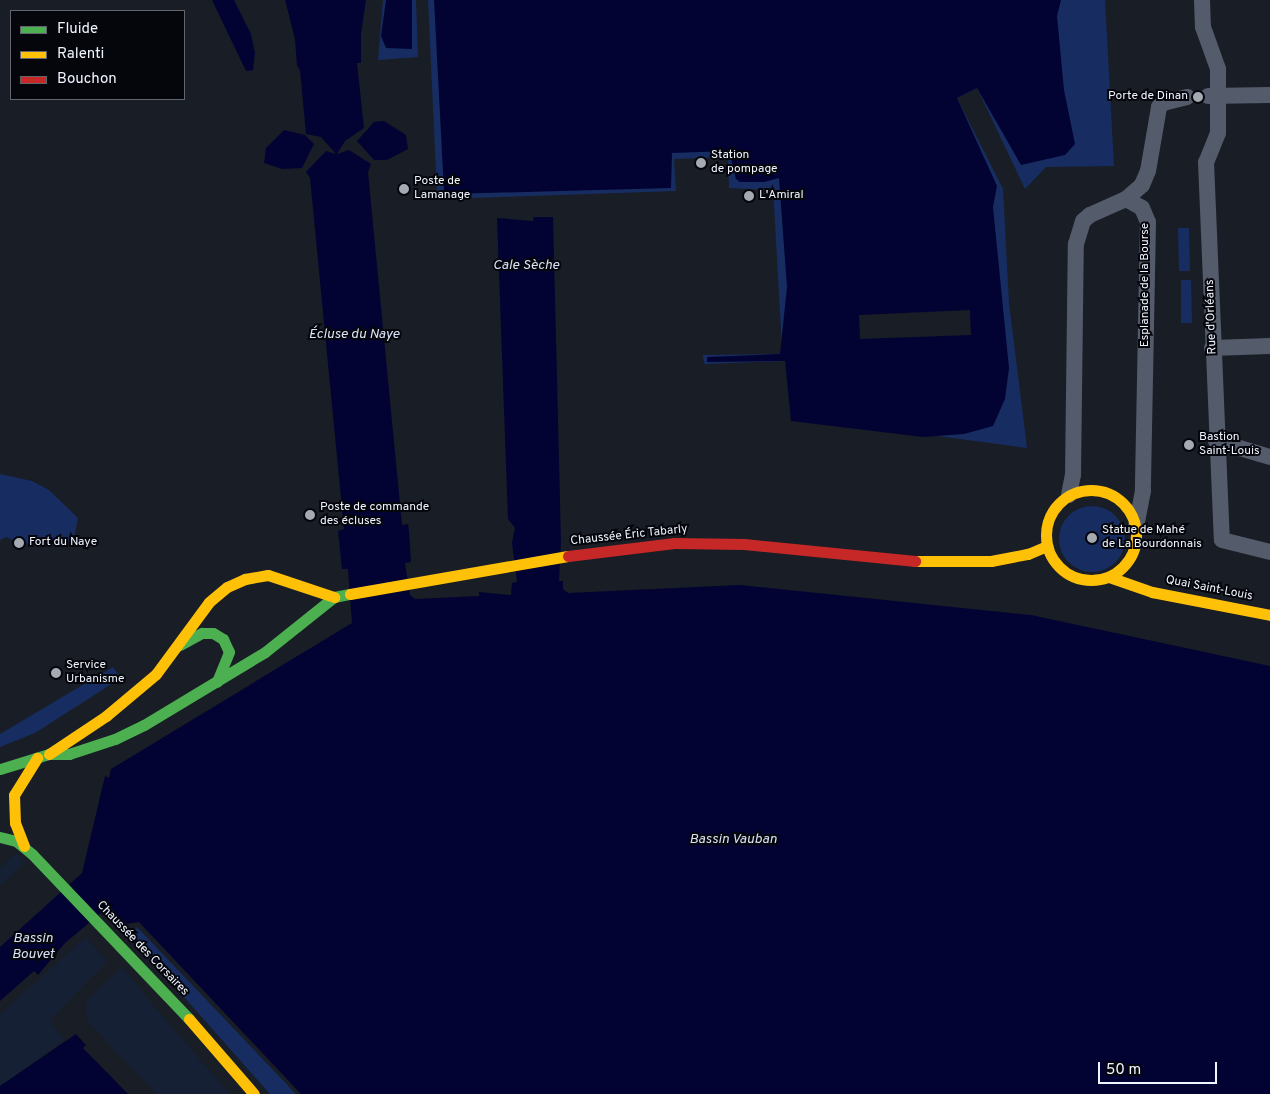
<!DOCTYPE html>
<meta charset="utf-8">
<style>
body{margin:0}
#map{position:relative;width:1270px;height:1094px;overflow:hidden;background:#191d25;font-family:Overpass,sans-serif}
div>[style]{position:absolute}
.built>*{inset:0;background:#162035}
.green>*{inset:0;background:#172d62}
.round{border-radius:50%}
.water>*{inset:0;background:#020333}
.pier>*{inset:0;background:#191d25}
.street>*{height:16px;margin:-8px;padding:0 8px;transform-origin:8px;border-radius:8px;background:#545b6b}
.fast>*{height:11px;margin:-5.5px;padding:0 5.5px;transform-origin:5.5px;border-radius:5.5px;background:#4caf50}
.slow>*{height:11px;margin:-5.5px;padding:0 5.5px;transform-origin:5.5px;border-radius:5.5px;background:#ffc107}
.slow>.ring{margin:-5.5px;padding:0;box-sizing:content-box;background:none;border:11px solid #ffc107;border-radius:50%}
.jam>*{height:11px;margin:-5.5px;padding:0 5.5px;transform-origin:5.5px;border-radius:5.5px;background:#c62828}
.dots>*{width:14px;height:14px;translate:-50% -50%;box-sizing:border-box;border:2px solid #04060c;border-radius:50%}
span{translate:-50% -50%;white-space:nowrap;text-align:center;line-height:1.15;-webkit-text-stroke:4px #04060c;paint-order:stroke}
.poi-label{font-size:12px;color:#f0f4fe}
.right{translate:-100% -50%;text-align:right}
.left{translate:0 -50%;text-align:left}
.street-label{font-size:12px;color:#f0f4fe}
.water-label{font-size:14px;color:#d7e2f7;font-style:italic}
.legend{position:absolute;left:10px;top:10px;width:175px;height:90px;box-sizing:border-box;background:#04060c;border:1px solid #62656d;margin:0;padding:6px 9px;list-style:none;font-size:15px;color:#f0f4fe}
.legend li{display:flex;align-items:center;gap:10px;height:25px}
.legend b{width:25px;border:1px solid #62656d}
.scale{position:absolute;left:1098px;top:1062px;width:119px;height:22px;box-sizing:border-box;border:2px solid #f0f4fe;border-top:0;padding-left:6px;font-size:15px;line-height:18px;white-space:nowrap;color:#f0f4fe;-webkit-text-stroke:4px #04060c;paint-order:stroke}
</style>
<div id="map">
<div class="built">
<div style="clip-path:polygon(16px 853px,25px 862px,0 886px,0 868px)"></div>
<div style="clip-path:polygon(86px 937px,107px 962px,49px 1021px,65px 1040px,0 1086px,0 1014px)"></div>
<div style="clip-path:polygon(122px 967px,169px 1024px,230px 1094px,157px 1094px,88px 1022px,85px 1008px,88px 1000px)"></div>
</div>
<div class="green">
<div style="clip-path:polygon(383px 0,416px 0,418px 57px,378px 60px)"></div>
<div style="clip-path:polygon(428px 0,482px 0,950px 90px,982px 0,1105px 0,1114px 166px,1046px 167px,1025px 189px,977px 88px,957px 98px,1003px 189px,1009px 303px,1027px 448px,795px 417px,788px 361px,704px 364px,703px 355px,780px 354px,782px 348px,773px 187px,770px 190px,729px 188px,728px 157px,674px 159px,676px 191px,441px 199px,437px 194px)"></div>
<div style="clip-path:polygon(1178px 228px,1189px 228px,1190px 271px,1179px 271px)"></div>
<div style="clip-path:polygon(1181px 280px,1191px 280px,1192px 323px,1181px 323px)"></div>
<div style="clip-path:polygon(0 474px,32px 481px,49px 490px,78px 518px,73px 542px,65px 540px,39px 544px,20px 543px,6px 537px,0 540px)"></div>
<div class="round" style="left:1059px;top:506px;width:66px;height:66px"></div>
<div style="clip-path:polygon(113px 667px,120px 677px,113px 683px,35px 733px,0 747px,0 734px)"></div>
<div style="clip-path:polygon(137px 927px,296px 1094px,270px 1094px,129px 935px)"></div>
</div>
<div class="water">
<div style="clip-path:polygon(212px 0,234px 0,251px 34px,255px 53px,253px 70px,246px 71px)"></div>
<div style="clip-path:polygon(285px 0,366px 0,361px 34px,361px 63px,357px 63px,364px 128px,345px 141px,337px 154px,349px 150px,371px 164px,368px 172px,402px 525px,408px 524px,409px 531px,411px 562px,405px 563px,410px 595px,415px 599px,479px 596px,479px 592px,511px 595px,512px 583px,517px 582px,512px 543px,515px 528px,508px 519px,497px 218px,533px 221px,534px 217px,553px 217px,561px 542px,559px 581px,563px 581px,563px 589px,568px 593px,740px 585px,1031px 615px,1270px 666px,1270px 1094px,301px 1094px,139px 922px,126px 924px,109px 906px,65px 943px,38px 975px,34px 971px,0 1001px,0 947px,82px 873px,105px 776px,109px 778px,111px 769px,352px 623px,348px 569px,342px 569px,338px 531px,344px 529px,310px 178px,306px 172px,326px 151px,336px 154px,321px 137px,306px 134px,300px 70px,297px 66px,295px 39px)"></div>
<div style="clip-path:polygon(386px 0,412px 0,412px 49px,386px 48px,381px 36px)"></div>
<div style="clip-path:polygon(434px 0,1061px 0,1057px 16px,1064px 90px,1075px 144px,1065px 155px,1021px 165px,977px 88px,957px 98px,997px 186px,993px 207px,1009px 368px,1005px 399px,993px 426px,964px 434px,923px 437px,791px 421px,785px 361px,707px 362px,707px 357px,780px 354px,787px 287px,779px 178px,764px 182px,740px 182px,736px 179px,729px 151px,672px 153px,671px 188px,450px 194px,444px 191px)"></div>
<div style="clip-path:polygon(384px 121px,406px 135px,408px 149px,387px 160px,374px 160px,357px 141px,374px 122px)"></div>
<div style="clip-path:polygon(284px 130px,305px 135px,314px 144px,302px 168px,282px 169px,264px 163px,266px 148px)"></div>
<div style="clip-path:polygon(76px 1034px,86px 1045px,83px 1048px,128px 1094px,0 1094px,0 1086px)"></div>
</div>
<div class="pier">
<div style="clip-path:polygon(970px 310px,971px 335px,860px 339px,859px 315px)"></div>
</div>
<div class="street">
<div style="left:1202px;top:0;width:27px;rotate:88deg"></div>
<div style="left:1203px;top:27px;width:45px;rotate:70.3deg"></div>
<div style="left:1218px;top:69px;width:64px;rotate:90deg"></div>
<div style="left:1218px;top:133px;width:31px;rotate:112deg"></div>
<div style="left:1206px;top:162px;width:378px;rotate:87.6deg"></div>
<div style="left:1222px;top:540px;width:49px;rotate:14deg"></div>
<div style="left:1208px;top:96px;width:62px;rotate:-0.9deg"></div>
<div style="left:1126px;top:199px;width:21px;rotate:-41deg"></div>
<div style="left:1142px;top:185px;width:15px;rotate:-67deg"></div>
<div style="left:1148px;top:171px;width:65px;rotate:-80.2deg"></div>
<div style="left:1159px;top:107px;width:6px;rotate:-45deg"></div>
<div style="left:1163px;top:103px;width:25px;rotate:-14deg"></div>
<div style="left:1212px;top:348px;width:58px;rotate:-2deg"></div>
<div style="left:1216px;top:441px;width:56px;rotate:16.5deg"></div>
<div style="left:1069px;top:495px;width:20px;rotate:-79deg"></div>
<div style="left:1073px;top:475px;width:231px;rotate:-89.3deg"></div>
<div style="left:1076px;top:244px;width:24px;rotate:-73deg"></div>
<div style="left:1083px;top:221px;width:9px;rotate:-41deg"></div>
<div style="left:1090px;top:215px;width:39px;rotate:-24deg"></div>
<div style="left:1126px;top:199px;width:18px;rotate:29deg"></div>
<div style="left:1142px;top:208px;width:15px;rotate:67deg"></div>
<div style="left:1148px;top:222px;width:269px;rotate:91.1deg"></div>
<div style="left:1143px;top:491px;width:37px;rotate:101deg"></div>
</div>
<div class="fast">
<div style="left:180px;top:645px;width:25px;rotate:-29deg"></div>
<div style="left:202px;top:633px;width:11px"></div>
<div style="left:213px;top:633px;width:12px;rotate:31deg"></div>
<div style="left:223px;top:639px;width:14px;rotate:65deg"></div>
<div style="left:229px;top:652px;width:32px;rotate:112deg"></div>
<div style="left:0;top:769px;width:51px;rotate:-17deg"></div>
<div style="left:49px;top:754px;width:20px"></div>
<div style="left:69px;top:754px;width:48px;rotate:-18.1deg"></div>
<div style="left:115px;top:739px;width:32px;rotate:-26deg"></div>
<div style="left:144px;top:725px;width:141px;rotate:-31.1deg"></div>
<div style="left:265px;top:652px;width:88px;rotate:-38.6deg"></div>
<div style="left:334px;top:597px;width:16px;rotate:-11deg"></div>
<div style="left:0;top:837px;width:16px;rotate:14deg"></div>
<div style="left:16px;top:841px;width:21px;rotate:39deg"></div>
<div style="left:32px;top:854px;width:228px;rotate:46.4deg"></div>
</div>
<div class="slow">
<div class="ring" style="left:1046px;top:490px;width:79px;height:79px"></div>
<div style="left:915px;top:561px;width:76px"></div>
<div style="left:991px;top:561px;width:38px;rotate:-11deg"></div>
<div style="left:1028px;top:554px;width:21px;rotate:-23deg"></div>
<div style="left:1109px;top:577px;width:46px;rotate:19.2deg"></div>
<div style="left:1152px;top:592px;width:120px;rotate:11deg"></div>
<div style="left:350px;top:594px;width:221px;rotate:-9.9deg"></div>
<div style="left:49px;top:754px;width:69px;rotate:-33.7deg"></div>
<div style="left:106px;top:716px;width:65px;rotate:-40deg"></div>
<div style="left:156px;top:674px;width:89px;rotate:-53.6deg"></div>
<div style="left:209px;top:602px;width:23px;rotate:-40deg"></div>
<div style="left:227px;top:587px;width:20px;rotate:-24deg"></div>
<div style="left:245px;top:579px;width:23px;rotate:-10deg"></div>
<div style="left:268px;top:575px;width:70px;rotate:18.4deg"></div>
<div style="left:24px;top:846px;width:25px;rotate:-111deg"></div>
<div style="left:15px;top:823px;width:28px;rotate:-92deg"></div>
<div style="left:14px;top:795px;width:44px;rotate:-58.1deg"></div>
<div style="left:189px;top:1019px;width:99px;rotate:49.1deg"></div>
</div>
<div class="jam">
<div style="left:568px;top:556px;width:107px;rotate:-7deg"></div>
<div style="left:674px;top:543px;width:70px;rotate:0.8deg"></div>
<div style="left:744px;top:544px;width:172px;rotate:5.7deg"></div>
</div>
<div class="dots">
<div style="left:1198px;top:97px;background:#a5a9b2"></div>
<div style="left:701px;top:163px;background:#a5a9b2"></div>
<div style="left:404px;top:189px;background:#a5a9b2"></div>
<div style="left:749px;top:196px;background:#a5a9b2"></div>
<div style="left:1189px;top:445px;background:#a5a9b2"></div>
<div style="left:310px;top:515px;background:#a5a9b2"></div>
<div style="left:1092px;top:538px;background:#a5a9b2"></div>
<div style="left:19px;top:543px;background:#a5a9b2"></div>
<div style="left:56px;top:673px;background:#a5a9b2"></div>
</div>
<div class="poi-label">
<span class="right" style="left:1188px;top:97px">Porte de Dinan</span>
<span class="left" style="left:711px;top:163px">Station<br>de pompage</span>
<span class="left" style="left:414px;top:189px">Poste de<br>Lamanage</span>
<span class="left" style="left:759px;top:196px">L'Amiral</span>
<span class="left" style="left:1199px;top:445px">Bastion<br>Saint-Louis</span>
<span class="left" style="left:320px;top:515px">Poste de commande<br>des écluses</span>
<span class="left" style="left:1102px;top:538px">Statue de Mahé<br>de La Bourdonnais</span>
<span class="left" style="left:29px;top:543px">Fort du Naye</span>
<span class="left" style="left:66px;top:673px">Service<br>Urbanisme</span>
</div>
<div class="street-label">
<span style="left:1146px;top:285px;rotate:-90deg">Esplanade de la Bourse</span>
<span style="left:1212px;top:317px;rotate:-92deg">Rue d'Orléans</span>
<span style="left:629px;top:536px;rotate:-6deg">Chaussée Éric Tabarly</span>
<span style="left:1209px;top:589px;rotate:11deg">Quai Saint-Louis</span>
<span style="left:142px;top:949px;rotate:46deg">Chaussée des Corsaires</span>
</div>
<div class="water-label">
<span style="left:526px;top:266px">Cale Sèche</span>
<span style="left:354px;top:335px">Écluse du Naye</span>
<span style="left:733px;top:840px">Bassin Vauban</span>
<span style="left:33px;top:947px">Bassin<br>Bouvet</span>
</div>
<ul class="legend">
<li><b style="height:6px;background:#4caf50"></b>Fluide</li>
<li><b style="height:6px;background:#ffc107"></b>Ralenti</li>
<li><b style="height:6px;background:#c62828"></b>Bouchon</li>
</ul>
<div class="scale">50 m</div>
</div>
